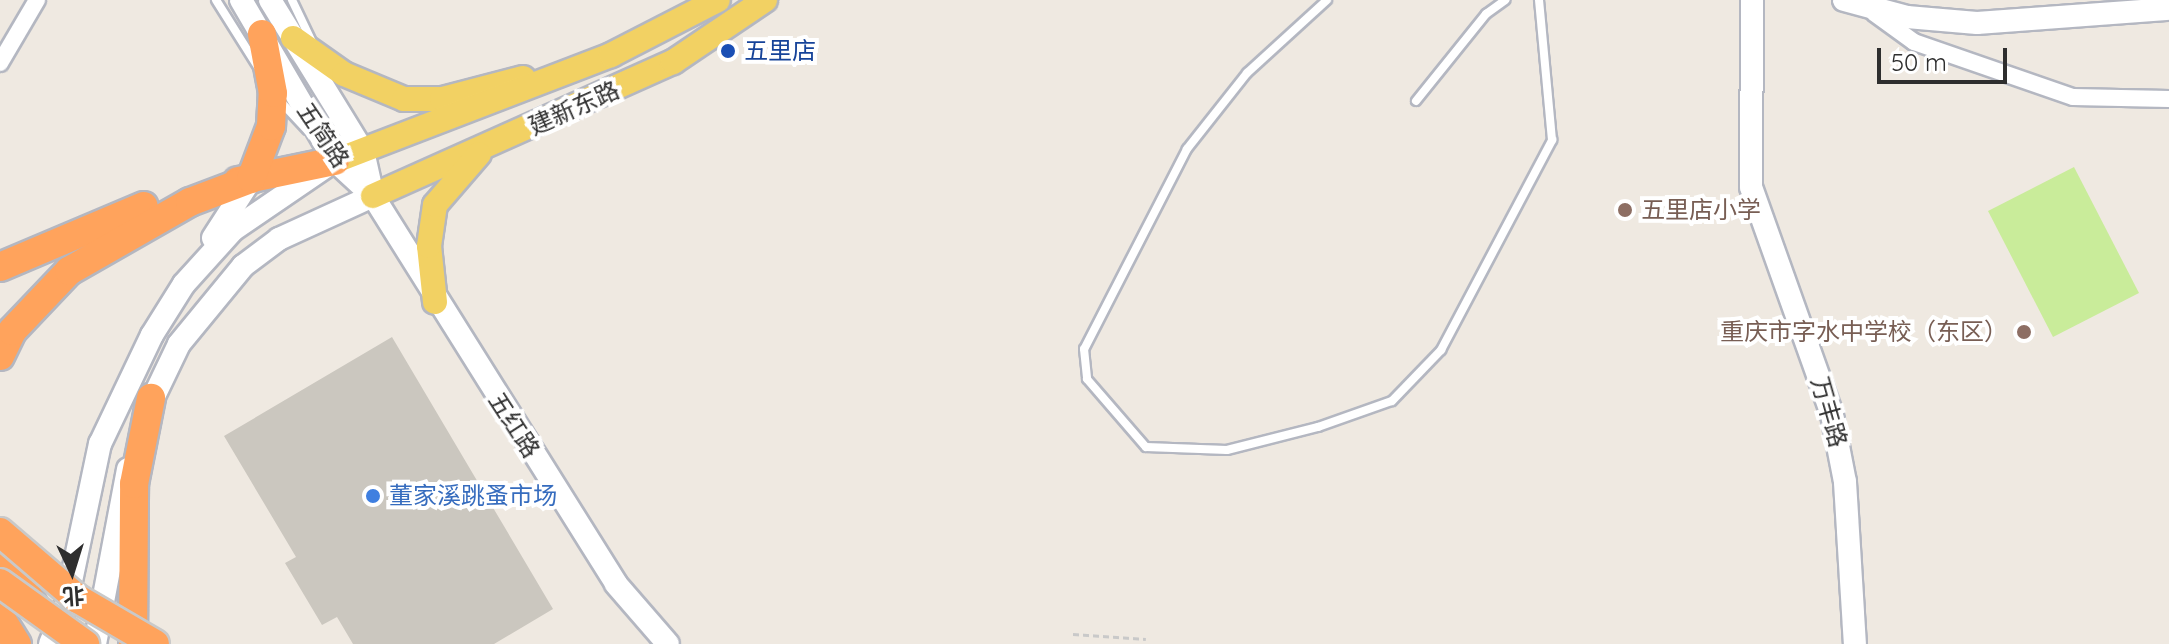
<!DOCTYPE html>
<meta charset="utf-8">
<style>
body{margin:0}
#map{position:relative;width:2169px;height:644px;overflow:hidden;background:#efe9e1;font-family:Quicksand,"Noto Sans SC",sans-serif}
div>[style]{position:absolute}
.pitch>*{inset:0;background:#c9ec9a}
.building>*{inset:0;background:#cbc7bf}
.path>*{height:3px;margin-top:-1.5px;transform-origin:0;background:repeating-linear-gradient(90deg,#c9c9c9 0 6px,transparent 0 10px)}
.roads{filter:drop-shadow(2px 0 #b4b7c1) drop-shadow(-2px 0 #b4b7c1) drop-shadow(0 2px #b4b7c1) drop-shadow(0 -2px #b4b7c1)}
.lane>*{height:8px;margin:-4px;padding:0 4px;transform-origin:4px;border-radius:4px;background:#fff}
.street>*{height:16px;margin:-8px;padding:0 8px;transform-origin:8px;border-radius:8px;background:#fff}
.secondary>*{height:22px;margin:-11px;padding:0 11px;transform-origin:11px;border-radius:11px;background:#fff}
.primary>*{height:24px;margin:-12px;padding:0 12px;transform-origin:12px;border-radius:12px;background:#f2d163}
.highway>*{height:28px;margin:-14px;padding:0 14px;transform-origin:14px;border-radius:14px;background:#ffa35c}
.bridges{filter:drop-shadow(2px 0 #c9c9c9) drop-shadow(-2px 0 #c9c9c9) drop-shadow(0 2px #c9c9c9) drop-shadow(0 -2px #c9c9c9)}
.highway-bridge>*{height:28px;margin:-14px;padding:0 14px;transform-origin:14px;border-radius:14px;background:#ffa35c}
.dots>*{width:22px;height:22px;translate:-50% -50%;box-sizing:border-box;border:4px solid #fff;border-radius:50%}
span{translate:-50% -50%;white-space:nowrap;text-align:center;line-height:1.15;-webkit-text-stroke:8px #fff;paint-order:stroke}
.transit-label{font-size:24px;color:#164399}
.left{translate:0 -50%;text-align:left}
.street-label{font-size:24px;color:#2e2e2e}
.education-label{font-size:24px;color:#785e54}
.right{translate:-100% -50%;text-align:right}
.shop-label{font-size:24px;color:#366cbe}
.north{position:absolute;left:32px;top:532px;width:80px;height:80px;-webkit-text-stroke:6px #fff;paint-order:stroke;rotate:176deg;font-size:22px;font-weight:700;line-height:32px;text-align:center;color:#2e2e2e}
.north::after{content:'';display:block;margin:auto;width:28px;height:36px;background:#2e2e2e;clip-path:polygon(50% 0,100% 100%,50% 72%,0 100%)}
.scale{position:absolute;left:1877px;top:48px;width:130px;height:36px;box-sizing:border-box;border:4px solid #2e2e2e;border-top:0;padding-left:10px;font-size:24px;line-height:28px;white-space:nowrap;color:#2e2e2e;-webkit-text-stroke:6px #fff;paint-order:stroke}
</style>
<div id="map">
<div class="pitch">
<div style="clip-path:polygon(2074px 167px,2139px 293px,2053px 337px,1988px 211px)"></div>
</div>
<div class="building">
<div style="clip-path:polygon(392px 337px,553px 609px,494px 644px,353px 644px,337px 617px,322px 625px,285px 563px,296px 557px,224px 436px)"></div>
</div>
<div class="path">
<div style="left:1073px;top:634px;width:73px;rotate:3.9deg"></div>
</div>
<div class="roads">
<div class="lane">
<div style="left:216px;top:0;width:79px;rotate:57.9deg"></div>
<div style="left:292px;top:0;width:47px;rotate:64.5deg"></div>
<div style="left:1327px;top:0;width:108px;rotate:137.6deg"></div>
<div style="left:1247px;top:73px;width:97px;rotate:128.3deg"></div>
<div style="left:1187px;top:149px;width:225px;rotate:117.2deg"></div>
<div style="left:1084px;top:349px;width:30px;rotate:84deg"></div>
<div style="left:1087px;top:379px;width:90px;rotate:49.1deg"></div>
<div style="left:1146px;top:447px;width:81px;rotate:2.1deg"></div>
<div style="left:1227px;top:450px;width:94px;rotate:-14.2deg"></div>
<div style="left:1318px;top:427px;width:78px;rotate:-19.4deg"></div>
<div style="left:1392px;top:401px;width:71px;rotate:-46.1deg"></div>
<div style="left:1441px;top:350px;width:238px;rotate:-62.1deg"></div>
<div style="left:1552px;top:140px;width:141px;rotate:-95.3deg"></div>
<div style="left:1416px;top:101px;width:112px;rotate:-51.2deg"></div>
<div style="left:1486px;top:14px;width:24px;rotate:-36deg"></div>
<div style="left:281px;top:102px;width:38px;rotate:47deg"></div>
</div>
<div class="street">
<div style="left:1874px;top:13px;width:49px;rotate:35.9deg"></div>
<div style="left:1914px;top:42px;width:168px;rotate:19.1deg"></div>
<div style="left:2073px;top:97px;width:96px;rotate:1.2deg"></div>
<div style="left:0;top:63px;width:73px;rotate:-59.6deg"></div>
</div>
<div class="secondary">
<div style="left:241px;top:0;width:186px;rotate:59.7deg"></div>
<div style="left:335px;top:161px;width:52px;rotate:42.6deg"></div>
<div style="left:373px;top:196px;width:458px;rotate:57.9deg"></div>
<div style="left:616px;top:584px;width:79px;rotate:49.1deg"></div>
<div style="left:270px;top:0;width:177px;rotate:58.4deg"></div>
<div style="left:363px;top:151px;width:46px;rotate:77.5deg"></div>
<div style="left:1752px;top:0;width:187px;rotate:90.3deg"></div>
<div style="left:1751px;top:187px;width:242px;rotate:70.4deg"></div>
<div style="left:1832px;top:415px;width:68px;rotate:79deg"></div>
<div style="left:1845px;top:482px;width:162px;rotate:86.5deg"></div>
<div style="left:1844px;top:0;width:65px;rotate:15.1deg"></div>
<div style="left:1907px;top:17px;width:70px;rotate:4.9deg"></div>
<div style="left:1977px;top:23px;width:193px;rotate:-4.2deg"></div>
<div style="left:213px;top:238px;width:70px;rotate:-57.2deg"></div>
<div style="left:146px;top:413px;width:76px;rotate:-64.4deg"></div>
<div style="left:179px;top:344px;width:101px;rotate:-50.6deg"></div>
<div style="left:243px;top:266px;width:45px;rotate:-36.9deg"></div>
<div style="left:279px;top:239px;width:103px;rotate:-24.6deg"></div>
<div style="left:50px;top:644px;width:42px;rotate:-67.7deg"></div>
<div style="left:66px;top:605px;width:165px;rotate:-78.1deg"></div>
<div style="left:100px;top:444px;width:121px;rotate:-64.5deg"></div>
<div style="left:152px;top:335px;width:60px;rotate:-57.9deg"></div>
<div style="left:184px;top:284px;width:73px;rotate:-47.8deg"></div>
<div style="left:233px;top:230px;width:110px;rotate:-34.3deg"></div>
<div style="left:95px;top:644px;width:178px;rotate:-79.3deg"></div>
</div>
<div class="primary">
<div style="left:293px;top:38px;width:62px;rotate:35.2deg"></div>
<div style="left:344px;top:74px;width:65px;rotate:22.6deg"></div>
<div style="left:404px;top:99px;width:38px"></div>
<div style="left:442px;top:99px;width:84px;rotate:-14.5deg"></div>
<div style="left:335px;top:161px;width:296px;rotate:-21deg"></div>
<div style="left:611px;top:55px;width:120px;rotate:-27.2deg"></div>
<div style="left:373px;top:196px;width:329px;rotate:-24.1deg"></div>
<div style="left:673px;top:62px;width:111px;rotate:-34deg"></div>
<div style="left:435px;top:302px;width:56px;rotate:-96.1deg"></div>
<div style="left:429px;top:246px;width:41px;rotate:-81.7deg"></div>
<div style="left:435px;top:205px;width:67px;rotate:-49.2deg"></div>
</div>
<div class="highway">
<div style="left:238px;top:181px;width:99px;rotate:-11.7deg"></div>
<div style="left:0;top:267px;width:156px;rotate:-23deg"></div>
<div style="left:0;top:356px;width:28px;rotate:-64deg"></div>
<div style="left:12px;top:331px;width:83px;rotate:-46.5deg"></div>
<div style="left:69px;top:271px;width:139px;rotate:-29.7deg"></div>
<div style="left:190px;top:202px;width:65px;rotate:-20.7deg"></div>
<div style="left:251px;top:179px;width:57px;rotate:-69.3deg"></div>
<div style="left:271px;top:126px;width:33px;rotate:-87deg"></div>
<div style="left:273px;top:93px;width:60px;rotate:-100.6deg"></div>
<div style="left:0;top:548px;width:67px;rotate:59.6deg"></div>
<div style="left:0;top:617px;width:32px;rotate:58deg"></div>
<div style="left:133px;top:644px;width:160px;rotate:-89.6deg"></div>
<div style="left:134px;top:484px;width:88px;rotate:-78.8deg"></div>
</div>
</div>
<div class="bridges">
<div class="highway-bridge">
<div style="left:0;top:532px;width:103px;rotate:40.7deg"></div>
<div style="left:78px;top:599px;width:89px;rotate:30.3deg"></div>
<div style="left:0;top:583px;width:105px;rotate:35.7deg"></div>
</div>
</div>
<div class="dots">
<div style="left:728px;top:51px;background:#1a4fb4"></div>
<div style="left:1625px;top:210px;background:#8d6e63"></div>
<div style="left:2024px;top:332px;background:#8d6e63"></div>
<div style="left:373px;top:496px;background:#3f7fe0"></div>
</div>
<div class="transit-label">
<span class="left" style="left:744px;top:51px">五里店</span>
</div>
<div class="street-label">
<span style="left:574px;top:108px;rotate:-24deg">建新东路</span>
<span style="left:323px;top:135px;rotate:56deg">五简路</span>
<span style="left:1829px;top:412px;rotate:74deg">万丰路</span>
<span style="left:514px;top:425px;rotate:57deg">五红路</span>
</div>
<div class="education-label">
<span class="left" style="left:1641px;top:210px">五里店小学</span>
<span class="right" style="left:2008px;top:332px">重庆市字水中学校（东区）</span>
</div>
<div class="shop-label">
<span class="left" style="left:389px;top:496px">董家溪跳蚤市场</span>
</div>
<div class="north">北</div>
<div class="scale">50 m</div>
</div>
